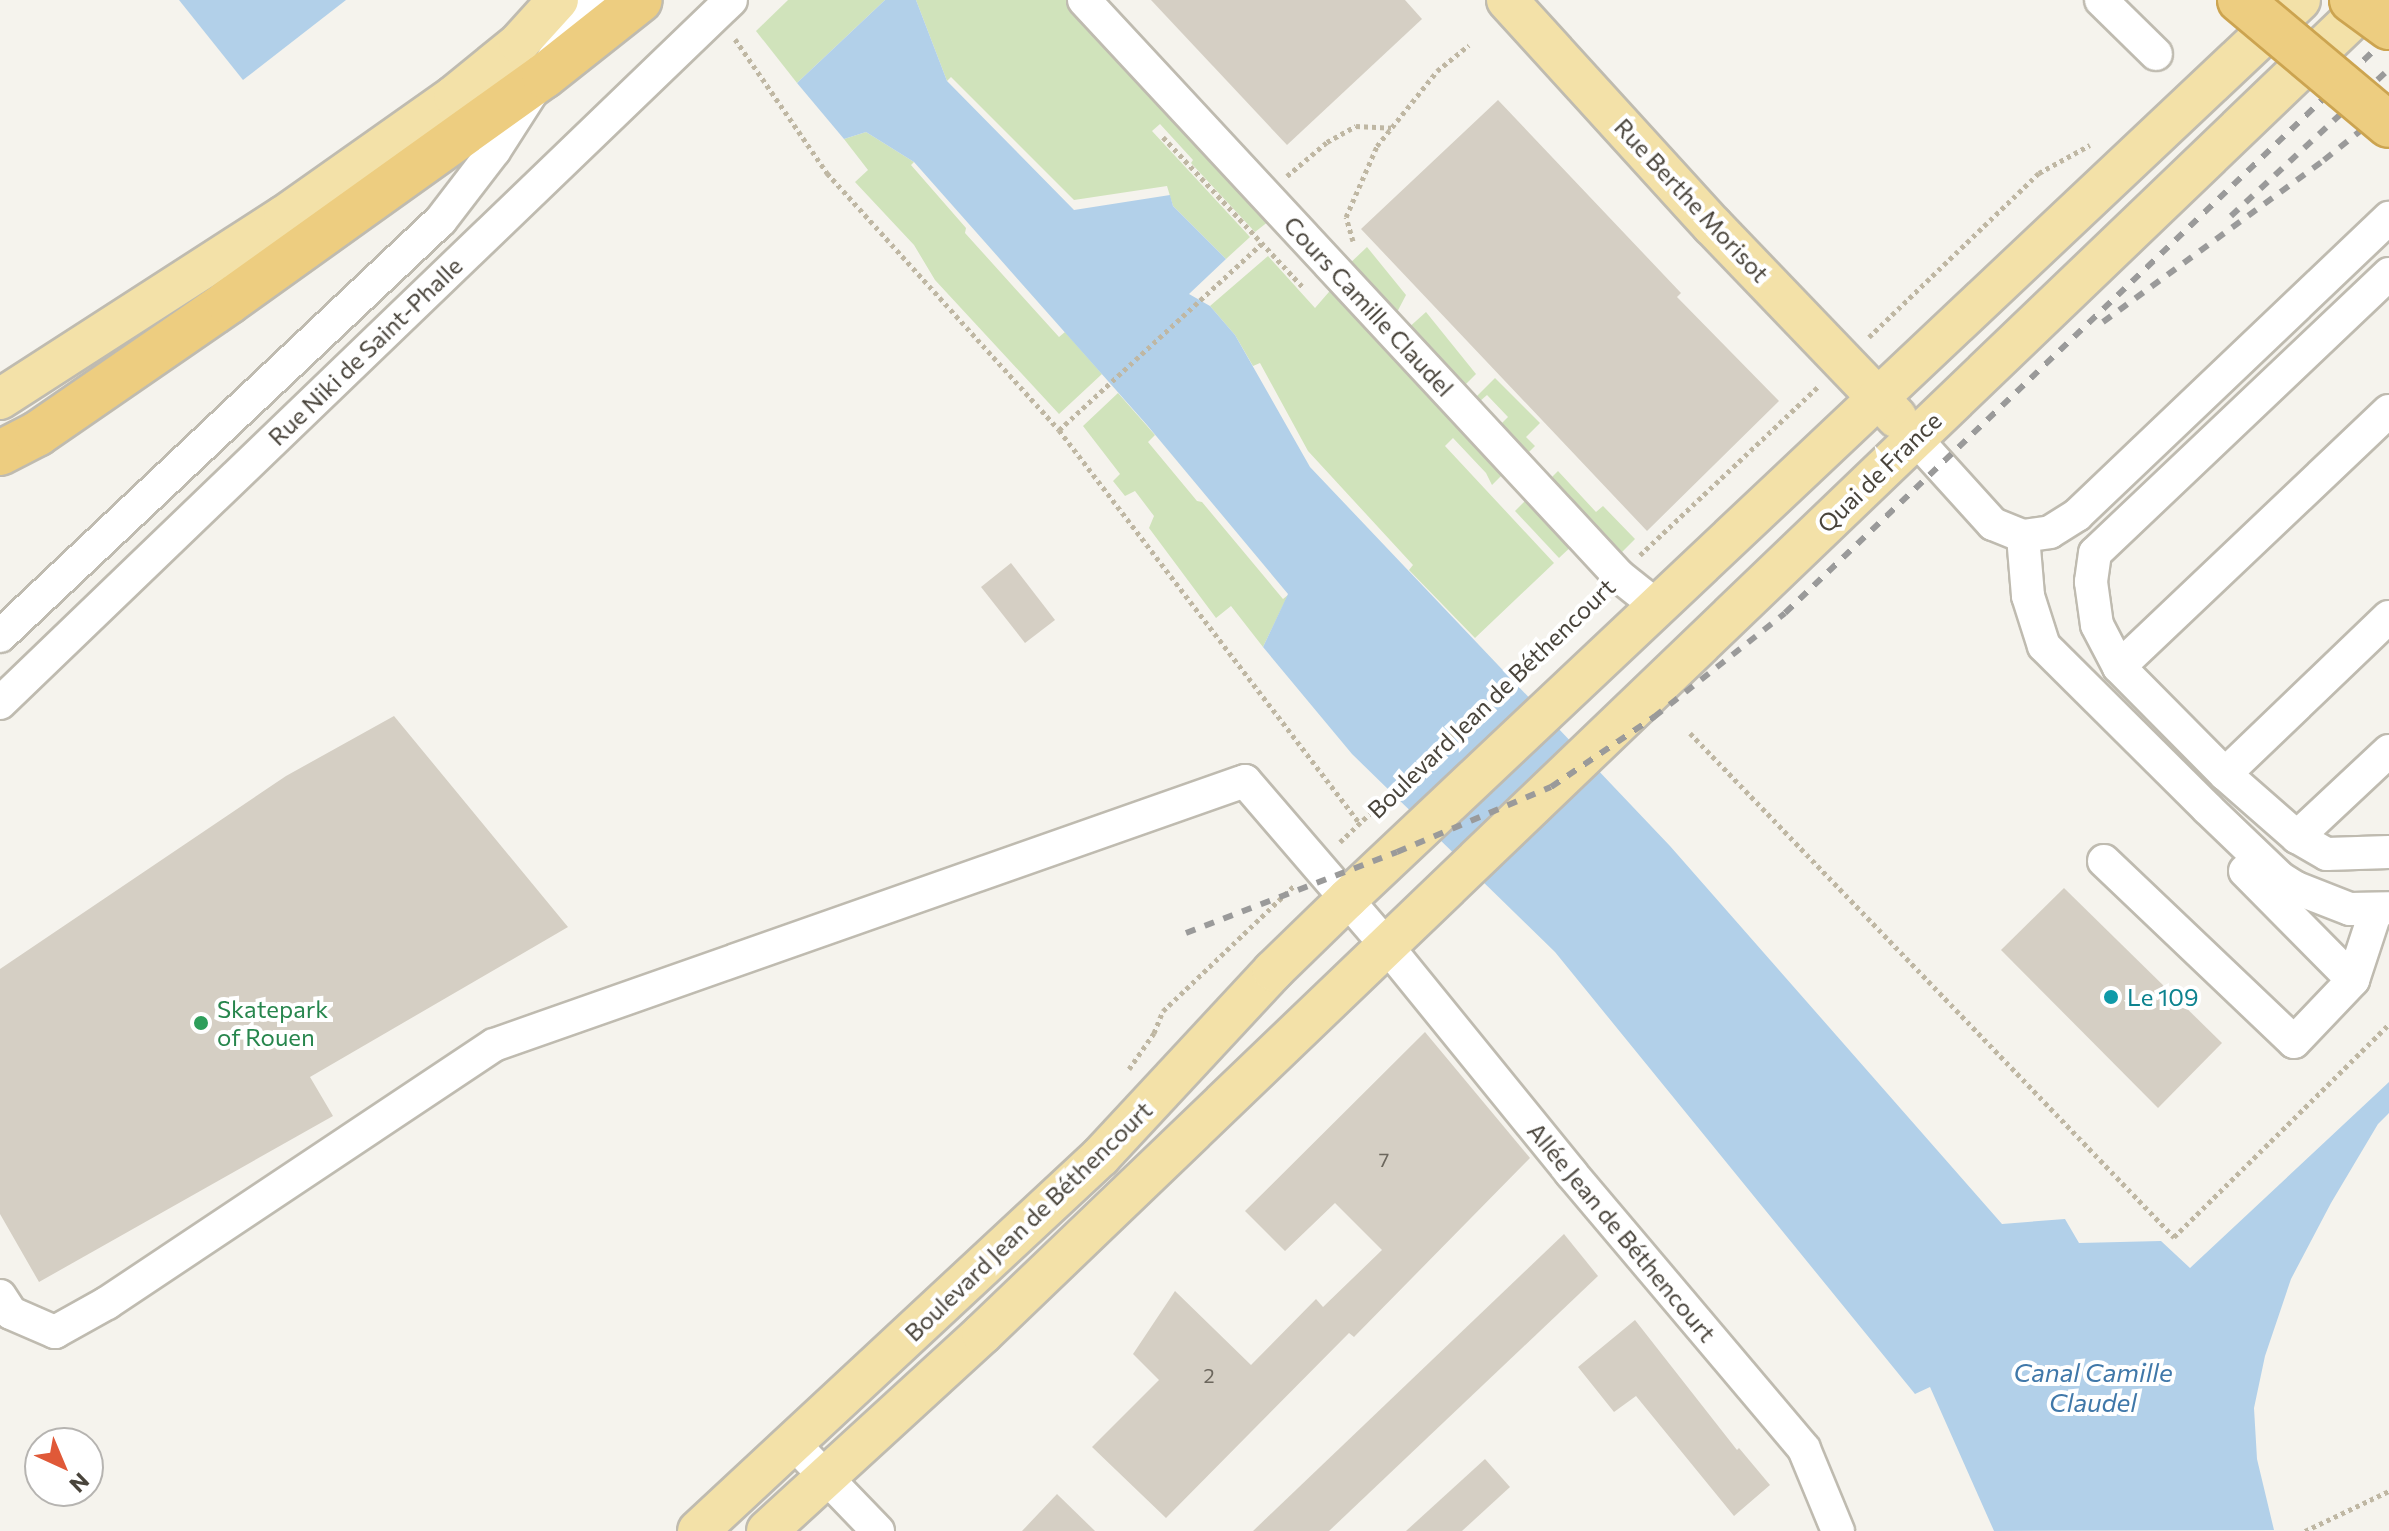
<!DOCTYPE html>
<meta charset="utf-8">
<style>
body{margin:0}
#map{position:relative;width:2389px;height:1531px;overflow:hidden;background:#f5f3ed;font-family:Commissioner,sans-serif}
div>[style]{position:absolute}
.green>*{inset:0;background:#d0e3bb}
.water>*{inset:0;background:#b2d0e9}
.building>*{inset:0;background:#d5cfc4}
.path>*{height:5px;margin-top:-2.5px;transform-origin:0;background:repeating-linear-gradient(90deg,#bfb7a3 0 4px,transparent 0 8px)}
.roads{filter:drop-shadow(2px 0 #bfbbb0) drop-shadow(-2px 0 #bfbbb0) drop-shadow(0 2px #bfbbb0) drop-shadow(0 -2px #bfbbb0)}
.minor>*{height:32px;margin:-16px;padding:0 16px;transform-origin:16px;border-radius:16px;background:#fff}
.major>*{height:40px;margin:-20px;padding:0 20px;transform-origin:20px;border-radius:20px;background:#f3e1a8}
.highway>*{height:44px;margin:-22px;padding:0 22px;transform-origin:22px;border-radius:22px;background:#edcd80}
.rail>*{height:6px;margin-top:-3px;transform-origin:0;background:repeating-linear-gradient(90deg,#9a9a9a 0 10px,transparent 0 20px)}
.bridges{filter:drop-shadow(2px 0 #cca450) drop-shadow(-2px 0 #cca450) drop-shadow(0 2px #cca450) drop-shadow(0 -2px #cca450)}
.highway-bridge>*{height:44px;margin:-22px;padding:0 22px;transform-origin:22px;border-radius:22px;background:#edcd80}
.dots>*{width:22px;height:22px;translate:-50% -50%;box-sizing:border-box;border:4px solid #fff;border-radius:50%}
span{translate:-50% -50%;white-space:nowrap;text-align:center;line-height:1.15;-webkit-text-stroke:8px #fff;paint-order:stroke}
.number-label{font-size:20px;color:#6c675d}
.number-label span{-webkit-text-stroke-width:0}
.street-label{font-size:24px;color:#49443b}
.culture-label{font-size:24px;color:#0d838f}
.left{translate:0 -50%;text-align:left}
.leisure-label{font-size:24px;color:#27864d}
.water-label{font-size:26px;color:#4078a9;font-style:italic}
.north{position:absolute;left:24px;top:1427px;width:80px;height:80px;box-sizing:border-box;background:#fff;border:2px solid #b6b4b1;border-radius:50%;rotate:136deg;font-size:22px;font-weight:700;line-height:32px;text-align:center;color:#49443b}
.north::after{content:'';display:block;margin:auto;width:28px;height:36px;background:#e05938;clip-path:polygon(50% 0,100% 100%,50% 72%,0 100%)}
</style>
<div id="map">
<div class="green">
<div style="clip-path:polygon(788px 0,885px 0,797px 83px,756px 31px)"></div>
<div style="clip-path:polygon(916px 0,1068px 0,1189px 129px,1269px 221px,1255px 232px,1191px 163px,1193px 160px,1160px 124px,1152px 131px,1250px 237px,1226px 259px,1173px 206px,1167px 186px,1074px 200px,951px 77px,947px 81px)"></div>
<div style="clip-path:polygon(866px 132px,914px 162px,911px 165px,966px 228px,965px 233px,1059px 337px,1065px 332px,1102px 374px,1059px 414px,935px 280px,914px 245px,855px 182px,868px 170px,844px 139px)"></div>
<div style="clip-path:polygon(1367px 247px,1406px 295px,1394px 318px,1346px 267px)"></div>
<div style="clip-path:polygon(1268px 256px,1315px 308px,1335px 285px,1507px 470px,1492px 485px,1486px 473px,1453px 438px,1445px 446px,1554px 563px,1475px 638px,1409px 570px,1413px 565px,1308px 451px,1260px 363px,1253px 366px,1235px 335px,1210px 306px)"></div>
<div style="clip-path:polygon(1426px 312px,1476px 374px,1462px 388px,1406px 330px)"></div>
<div style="clip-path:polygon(1495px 378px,1540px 423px,1526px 437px,1535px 446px,1527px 454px,1500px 425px,1508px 417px,1487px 395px,1479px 402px,1475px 398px)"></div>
<div style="clip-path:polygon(1118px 393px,1155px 435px,1148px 442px,1197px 501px,1202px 502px,1283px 599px,1288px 595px,1263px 647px,1231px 606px,1216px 618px,1149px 528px,1154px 516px,1135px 491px,1125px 496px,1113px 481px,1120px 474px,1083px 426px)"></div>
<div style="clip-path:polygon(1558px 471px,1596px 512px,1603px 506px,1635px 539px,1621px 553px,1550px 479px)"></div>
<div style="clip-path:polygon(1530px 496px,1575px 543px,1559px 558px,1515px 511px)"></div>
</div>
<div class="water">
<div style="clip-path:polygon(179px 0,346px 0,243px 80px)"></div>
<div style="clip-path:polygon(885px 0,916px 0,947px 81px,1074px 210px,1170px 195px,1173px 206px,1226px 259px,1189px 294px,1210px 306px,1235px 335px,1310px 467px,1670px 846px,2002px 1224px,2065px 1219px,2079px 1243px,2161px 1241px,2190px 1268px,2389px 1082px,2389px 1113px,2378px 1124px,2331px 1203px,2291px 1279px,2265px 1356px,2254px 1408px,2257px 1459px,2274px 1530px,1994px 1531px,1930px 1387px,1915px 1394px,1555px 952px,1352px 754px,1263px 647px,1288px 594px,1147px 425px,914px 162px,866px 132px,844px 139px,797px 83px)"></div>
</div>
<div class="building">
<div style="clip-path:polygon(1151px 0,1405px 0,1422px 19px,1287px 145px)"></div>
<div style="clip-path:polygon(1498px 100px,1681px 293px,1677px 297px,1779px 401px,1647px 531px,1361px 229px)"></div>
<div style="clip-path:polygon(1011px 563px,1055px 620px,1025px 643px,981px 587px)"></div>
<div style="clip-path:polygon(394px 716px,568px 927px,310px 1077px,333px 1116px,39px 1282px,0 1214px,0 969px,286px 776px)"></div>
<div style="clip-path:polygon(2064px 888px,2222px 1043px,2158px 1108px,2001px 950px)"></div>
<div style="clip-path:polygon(1425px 1032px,1530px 1158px,1354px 1337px,1349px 1333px,1166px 1518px,1092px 1447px,1159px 1380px,1133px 1354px,1175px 1291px,1251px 1365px,1316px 1299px,1323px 1307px,1382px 1250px,1335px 1203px,1285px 1251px,1245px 1211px)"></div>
<div style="clip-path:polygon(1564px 1234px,1598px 1276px,1329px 1531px,1253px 1531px)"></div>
<div style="clip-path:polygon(1635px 1320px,1737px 1450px,1739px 1448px,1770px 1485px,1734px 1516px,1636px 1396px,1614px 1412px,1578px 1367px)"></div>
<div style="clip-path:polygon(1485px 1459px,1510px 1487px,1462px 1531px,1406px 1531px)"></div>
<div style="clip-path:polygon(1057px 1494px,1095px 1531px,1022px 1531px)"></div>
</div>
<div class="path">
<div style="left:735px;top:39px;width:163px;rotate:55.5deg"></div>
<div style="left:827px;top:173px;width:346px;rotate:47.9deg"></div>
<div style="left:1059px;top:430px;width:495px;rotate:52.6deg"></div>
<div style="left:1163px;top:137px;width:205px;rotate:47deg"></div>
<div style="left:1287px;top:176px;width:52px;rotate:-40.4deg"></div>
<div style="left:1327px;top:142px;width:33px;rotate:-29deg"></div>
<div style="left:1356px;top:126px;width:35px;rotate:3deg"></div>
<div style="left:1353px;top:241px;width:25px;rotate:-106deg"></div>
<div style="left:1346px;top:217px;width:77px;rotate:-66.4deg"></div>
<div style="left:1377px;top:146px;width:96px;rotate:-51.3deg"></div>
<div style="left:1437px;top:71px;width:41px;rotate:-39.1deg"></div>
<div style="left:1869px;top:337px;width:236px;rotate:-44deg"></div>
<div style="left:2039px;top:173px;width:58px;rotate:-28.8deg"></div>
<div style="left:1059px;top:430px;width:275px;rotate:-42.6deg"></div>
<div style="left:1640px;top:555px;width:246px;rotate:-43.4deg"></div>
<div style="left:1690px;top:733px;width:699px;rotate:46.16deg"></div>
<div style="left:2174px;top:1237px;width:303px;rotate:-44.7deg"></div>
<div style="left:1340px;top:842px;width:354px;rotate:-43.6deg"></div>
<div style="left:1129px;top:1069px;width:44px;rotate:-55.2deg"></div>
<div style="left:1154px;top:1033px;width:24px;rotate:-68deg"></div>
<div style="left:1163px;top:1011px;width:182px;rotate:-43.7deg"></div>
<div style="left:2305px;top:1531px;width:93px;rotate:-25.5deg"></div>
</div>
<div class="roads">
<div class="minor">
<div style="left:1084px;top:0;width:786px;rotate:47.11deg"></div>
<div style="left:1619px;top:576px;width:50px;rotate:38.5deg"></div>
<div style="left:2101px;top:0;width:77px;rotate:44.5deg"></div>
<div style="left:2389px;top:274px;width:405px;rotate:136.5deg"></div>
<div style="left:2095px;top:553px;width:29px;rotate:98deg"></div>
<div style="left:2091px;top:582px;width:43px;rotate:82.1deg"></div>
<div style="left:2097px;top:625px;width:47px;rotate:62.4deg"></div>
<div style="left:2119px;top:667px;width:151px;rotate:45.3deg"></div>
<div style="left:2225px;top:774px;width:96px;rotate:41.2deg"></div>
<div style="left:2297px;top:837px;width:126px;rotate:-43.1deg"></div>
<div style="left:1915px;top:438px;width:116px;rotate:47.8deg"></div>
<div style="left:1993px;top:524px;width:32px;rotate:22deg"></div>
<div style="left:2023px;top:536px;width:60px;rotate:85.2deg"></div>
<div style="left:2028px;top:596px;width:52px;rotate:72.3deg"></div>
<div style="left:2044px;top:646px;width:230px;rotate:44.8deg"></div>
<div style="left:2207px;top:808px;width:101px;rotate:43.8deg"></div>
<div style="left:2280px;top:878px;width:19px;rotate:32deg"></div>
<div style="left:2296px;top:888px;width:58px;rotate:21.3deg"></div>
<div style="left:2350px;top:909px;width:39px;rotate:-1deg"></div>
<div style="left:2023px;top:536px;width:27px;rotate:-8deg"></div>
<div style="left:2050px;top:532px;width:32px;rotate:-32deg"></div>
<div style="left:2077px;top:515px;width:431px;rotate:-43.6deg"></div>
<div style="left:0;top:636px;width:606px;rotate:-43.33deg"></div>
<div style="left:441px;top:220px;width:87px;rotate:-52.5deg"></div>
<div style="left:494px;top:151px;width:179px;rotate:-57.3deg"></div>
<div style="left:2119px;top:667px;width:372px;rotate:-43.5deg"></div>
<div style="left:0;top:703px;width:1014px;rotate:-43.88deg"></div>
<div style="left:2225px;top:774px;width:227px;rotate:-43.8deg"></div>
<div style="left:2297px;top:837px;width:34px;rotate:30deg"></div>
<div style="left:2327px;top:854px;width:62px;rotate:-1.8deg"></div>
<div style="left:2104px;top:861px;width:262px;rotate:43.6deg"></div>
<div style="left:2294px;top:1042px;width:86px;rotate:-46.4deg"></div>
<div style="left:2245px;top:871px;width:153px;rotate:45.3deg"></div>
<div style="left:2353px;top:980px;width:74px;rotate:-71.8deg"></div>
<div style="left:0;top:1296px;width:20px;rotate:57deg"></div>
<div style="left:11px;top:1313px;width:48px;rotate:23.4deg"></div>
<div style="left:55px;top:1332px;width:60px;rotate:-29.1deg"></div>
<div style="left:107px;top:1303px;width:465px;rotate:-33.7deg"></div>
<div style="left:494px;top:1045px;width:796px;rotate:-19.37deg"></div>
<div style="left:1245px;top:781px;width:216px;rotate:49.3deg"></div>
<div style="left:1386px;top:945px;width:294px;rotate:50.9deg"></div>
<div style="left:1571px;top:1173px;width:361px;rotate:49.8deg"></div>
<div style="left:1804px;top:1449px;width:89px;rotate:67.5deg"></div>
<div style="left:794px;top:1444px;width:121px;rotate:46deg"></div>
</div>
<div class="major">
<div style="left:1507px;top:0;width:306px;rotate:47.7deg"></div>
<div style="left:1713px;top:226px;width:265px;rotate:46.2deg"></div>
<div style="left:0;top:399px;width:338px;rotate:-32.8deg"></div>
<div style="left:284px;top:216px;width:208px;rotate:-35.2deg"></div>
<div style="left:454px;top:96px;width:84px;rotate:-39.2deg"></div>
<div style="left:519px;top:43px;width:58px;rotate:-47.8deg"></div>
<div style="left:698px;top:1531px;width:550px;rotate:-42.94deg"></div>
<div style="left:1101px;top:1156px;width:253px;rotate:-47.1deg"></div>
<div style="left:1273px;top:971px;width:103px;rotate:-44.2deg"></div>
<div style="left:1347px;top:899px;width:1310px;rotate:-43.33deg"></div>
<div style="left:767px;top:1531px;width:292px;rotate:-42.5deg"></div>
<div style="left:982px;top:1334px;width:1927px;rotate:-43.82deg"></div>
</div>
<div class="highway">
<div style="left:0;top:453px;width:42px;rotate:-27.2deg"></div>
<div style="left:37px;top:434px;width:232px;rotate:-34.6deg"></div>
<div style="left:228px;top:302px;width:388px;rotate:-35.6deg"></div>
<div style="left:544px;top:76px;width:122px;rotate:-38.4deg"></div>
</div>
</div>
<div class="rail">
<div style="left:2231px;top:216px;width:216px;rotate:-42.9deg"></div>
<div style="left:2103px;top:322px;width:274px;rotate:-36.2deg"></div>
<div style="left:2324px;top:160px;width:83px;rotate:-38.7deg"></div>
<div style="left:1186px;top:933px;width:226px;rotate:-21deg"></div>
<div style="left:1397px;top:852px;width:167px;rotate:-22.9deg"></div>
<div style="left:1551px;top:787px;width:125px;rotate:-34.2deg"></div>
<div style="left:1654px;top:717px;width:167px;rotate:-38.4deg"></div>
<div style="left:1785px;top:613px;width:835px;rotate:-43.69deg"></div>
</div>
<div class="bridges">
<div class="highway-bridge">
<div style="left:2240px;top:0;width:194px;rotate:40deg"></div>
<div style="left:2352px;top:0;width:46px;rotate:36.1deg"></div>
</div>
</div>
<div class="dots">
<div style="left:2111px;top:997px;background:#0f9aa8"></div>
<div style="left:201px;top:1023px;background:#2e9e5b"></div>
</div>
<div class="number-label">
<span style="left:1384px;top:1159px">7</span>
<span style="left:1209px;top:1375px">2</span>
</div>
<div class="street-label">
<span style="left:1692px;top:200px;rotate:47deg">Rue Berthe Morisot</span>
<span style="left:1369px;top:306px;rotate:47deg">Cours Camille Claudel</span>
<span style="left:365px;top:351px;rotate:-44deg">Rue Niki de Saint-Phalle</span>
<span style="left:1879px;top:472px;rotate:-44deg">Quai de France</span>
<span style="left:1491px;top:698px;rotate:-44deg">Boulevard Jean de Béthencourt</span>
<span style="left:1028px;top:1221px;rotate:-44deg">Boulevard Jean de Béthencourt</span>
<span style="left:1622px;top:1232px;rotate:50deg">Allée Jean de Béthencourt</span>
</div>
<div class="culture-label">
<span class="left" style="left:2127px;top:997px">Le 109</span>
</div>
<div class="leisure-label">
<span class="left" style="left:217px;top:1023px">Skatepark<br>of Rouen</span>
</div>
<div class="water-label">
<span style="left:2093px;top:1387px">Canal Camille<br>Claudel</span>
</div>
<div class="north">N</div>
</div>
